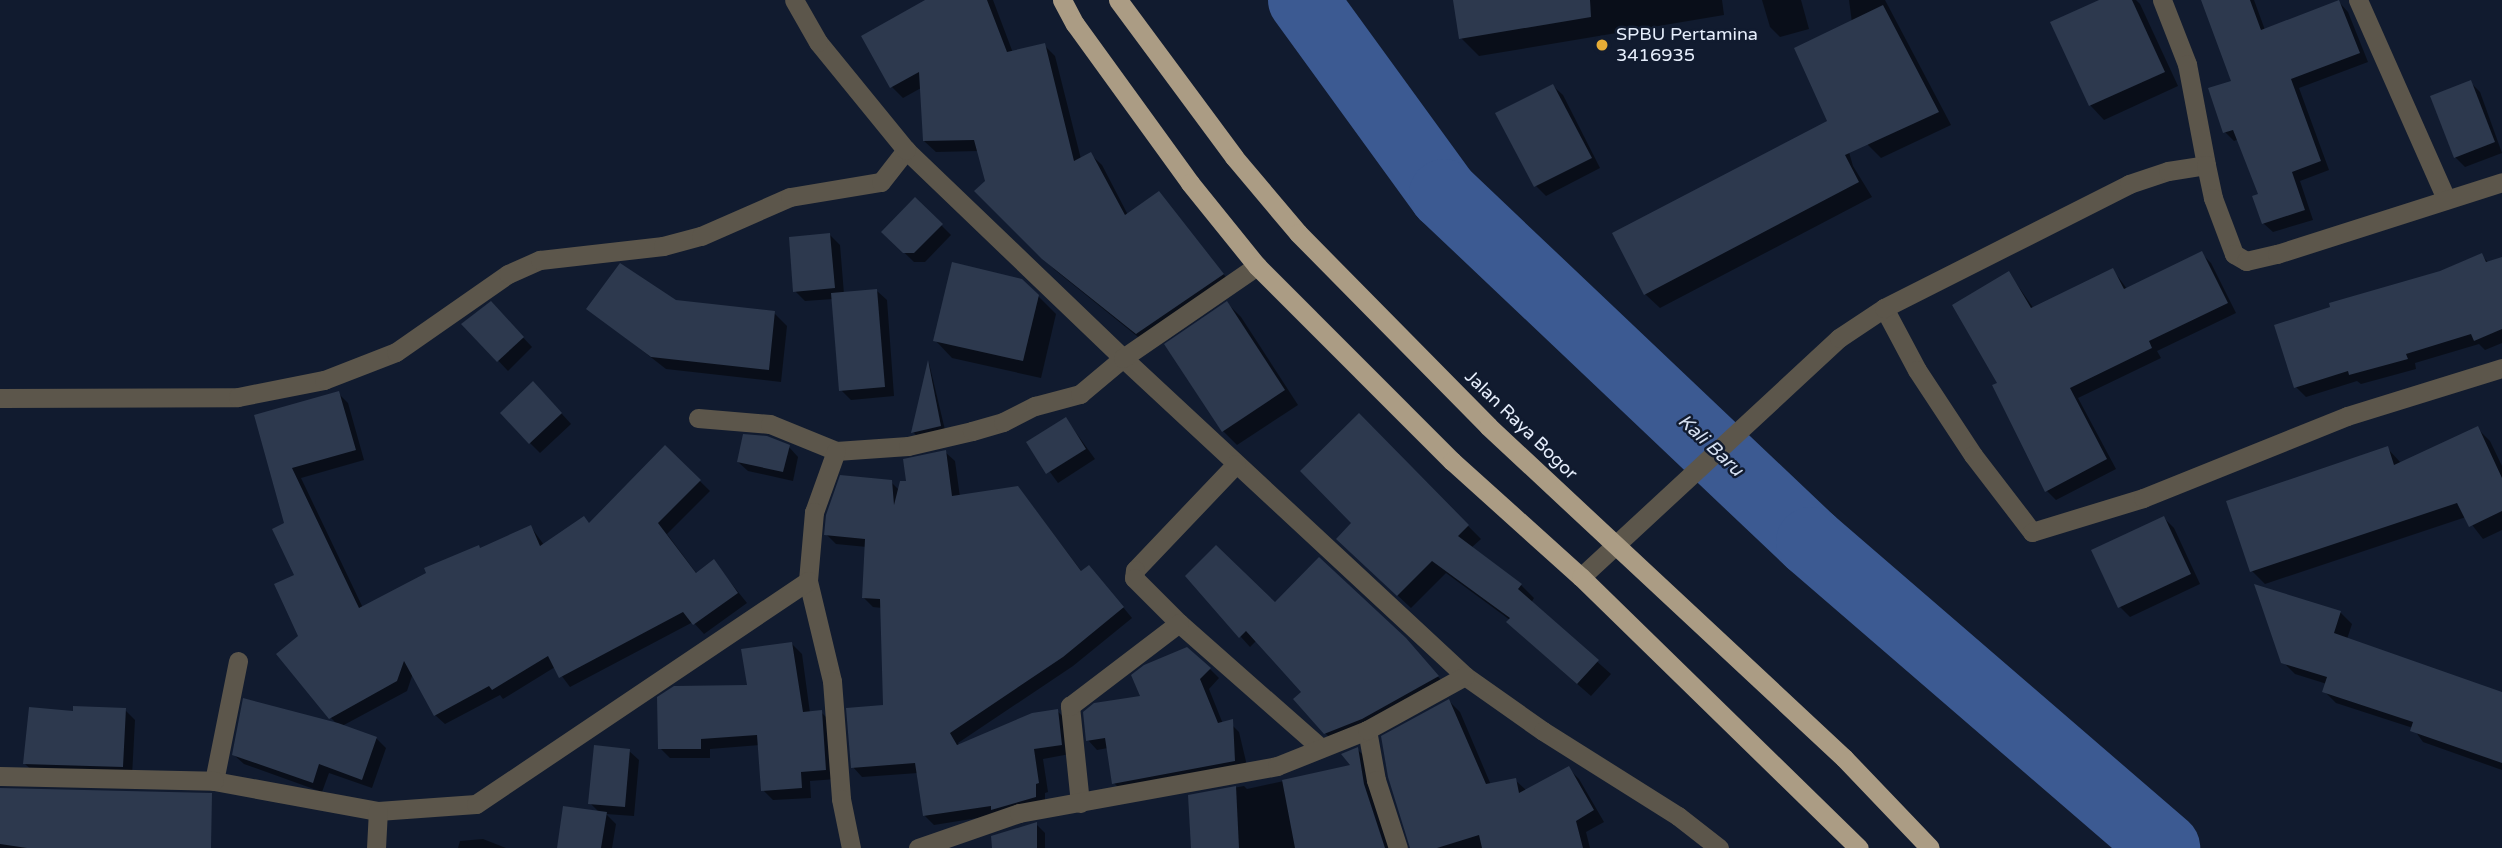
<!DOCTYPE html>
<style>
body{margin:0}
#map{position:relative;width:2502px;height:848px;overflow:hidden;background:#111b2f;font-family:"Varela Round",sans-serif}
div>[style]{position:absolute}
.shadow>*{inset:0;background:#0007}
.river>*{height:70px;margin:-35px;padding:0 35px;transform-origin:35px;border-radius:35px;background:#3c5a92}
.building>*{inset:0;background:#2d394e}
.minor>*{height:19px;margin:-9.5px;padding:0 9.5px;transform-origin:9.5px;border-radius:9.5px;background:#5c564b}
.trunk>*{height:19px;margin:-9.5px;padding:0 9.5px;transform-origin:9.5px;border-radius:9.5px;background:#ab9c84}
.dots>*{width:19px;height:19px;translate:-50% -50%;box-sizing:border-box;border:4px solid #111b2f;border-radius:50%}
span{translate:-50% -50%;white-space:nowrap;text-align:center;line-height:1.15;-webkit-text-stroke:5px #111b2f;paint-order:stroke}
.poi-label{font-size:18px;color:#e6eefc}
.left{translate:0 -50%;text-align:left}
.street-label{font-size:18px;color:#e6eefc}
.water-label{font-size:19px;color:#d5dff0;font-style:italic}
</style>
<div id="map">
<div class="shadow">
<div style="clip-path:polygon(928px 0,993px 0,1013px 53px,1044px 45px,1055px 56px,1081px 159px,1090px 154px,1102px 165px,1128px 215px,1159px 193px,1233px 286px,1148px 345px,1055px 270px,977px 191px,987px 181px,978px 151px,936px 152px,924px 141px,921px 88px,903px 98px,892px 87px,863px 37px)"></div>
<div style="clip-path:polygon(1455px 0,1722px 0,1724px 15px,1479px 56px,1461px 38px)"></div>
<div style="clip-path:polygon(1762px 0,1801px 0,1809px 29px,1780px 37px,1770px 27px)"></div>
<div style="clip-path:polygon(1849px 0,1885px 0,1951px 125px,1881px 158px,1868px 145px)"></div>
<div style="clip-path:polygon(2103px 0,2136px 0,2140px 4px,2178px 86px,2104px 120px,2090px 105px)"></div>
<div style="clip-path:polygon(2203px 0,2254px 0,2265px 30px,2339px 2px,2348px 12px,2368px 62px,2299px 88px,2329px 170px,2300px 181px,2313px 220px,2273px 232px,2263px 223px,2260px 195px,2239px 139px,2234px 141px,2225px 132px,2233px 82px)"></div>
<div style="clip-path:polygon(2470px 82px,2480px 92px,2502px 153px,2465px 167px,2455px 157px)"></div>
<div style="clip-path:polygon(1553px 86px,1563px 95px,1600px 168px,1546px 196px,1536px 186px,1498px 114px)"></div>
<div style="clip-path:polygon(1844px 135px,1853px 166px,1872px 197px,1660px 308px,1645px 294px)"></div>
<div style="clip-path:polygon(915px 199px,951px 235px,925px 262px,914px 262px,883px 232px)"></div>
<div style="clip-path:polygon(830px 235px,840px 245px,844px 294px,877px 291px,887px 300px,894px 396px,851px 400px,841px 390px,833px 299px,805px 301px,795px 291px)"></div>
<div style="clip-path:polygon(2201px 253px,2211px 263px,2236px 313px,2157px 351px,2161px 358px,2078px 398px,2116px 469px,2056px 500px,2047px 491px,2000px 383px,2009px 273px,2034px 309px,2113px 270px,2127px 289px)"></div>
<div style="clip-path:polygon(2482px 256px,2489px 263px,2502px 258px,2502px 343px,2485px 350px,2479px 344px,2415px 363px,2416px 369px,2361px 384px,2357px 381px,2306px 397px,2296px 387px,2441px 272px)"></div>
<div style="clip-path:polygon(1022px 280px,1056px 314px,1041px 378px,952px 358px,935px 340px)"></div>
<div style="clip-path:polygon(675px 302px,774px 313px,787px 326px,781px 382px,666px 369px,589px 309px)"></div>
<div style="clip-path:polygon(1227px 303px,1241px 317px,1298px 405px,1237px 445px,1223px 431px)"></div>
<div style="clip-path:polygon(500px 313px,532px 347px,508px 371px,464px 324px)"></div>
<div style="clip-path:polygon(929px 363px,945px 430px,917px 436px,913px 432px)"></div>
<div style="clip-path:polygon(338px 393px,348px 403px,364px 460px,301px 478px,363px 608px,531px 527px,544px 545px,590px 525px,665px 447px,710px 491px,667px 534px,697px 574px,714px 562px,747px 603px,704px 634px,693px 622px,570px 687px,555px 667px,503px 699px,500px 695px,445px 724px,435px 715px,413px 673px,407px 691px,342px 726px,376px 738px,386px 748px,372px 788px,329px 773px,322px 792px,244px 764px,234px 755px,337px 724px,330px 717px,301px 637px,296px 576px,286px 524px,256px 416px)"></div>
<div style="clip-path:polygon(543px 393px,571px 424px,540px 453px,530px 443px)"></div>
<div style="clip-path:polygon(1359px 416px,1481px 539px,1471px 548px,1521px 585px,1534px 598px,1531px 603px,1611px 674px,1591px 696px,1521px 635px,1510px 620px,1446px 573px,1411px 608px,1351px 552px)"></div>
<div style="clip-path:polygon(1066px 419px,1095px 459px,1058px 483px,1028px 442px)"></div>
<div style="clip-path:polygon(2477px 428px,2490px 441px,2502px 466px,2502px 530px,2483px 539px,2466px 517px,2265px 584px,2252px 571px,2387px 448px,2401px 463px)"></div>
<div style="clip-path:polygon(789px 447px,798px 457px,793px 481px,748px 471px,738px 462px)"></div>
<div style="clip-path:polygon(945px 452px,955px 461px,960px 497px,1018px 487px,1082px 572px,1098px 577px,1132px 618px,1073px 666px,958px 743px,960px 746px,1057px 711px,1067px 720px,1070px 754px,1043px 759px,1048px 792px,1045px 793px,1045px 807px,934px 825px,924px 815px,918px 773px,862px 777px,853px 767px,885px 706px,882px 608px,873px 607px,863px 597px,867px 547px,836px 544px,826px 534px,891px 482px,899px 490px)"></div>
<div style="clip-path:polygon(2164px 518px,2174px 528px,2200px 584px,2130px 617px,2120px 607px,2093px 551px)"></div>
<div style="clip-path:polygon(1187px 576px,1415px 650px,1447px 687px,1335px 743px,1325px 733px,1303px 692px,1257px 640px,1250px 647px,1241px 637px)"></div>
<div style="clip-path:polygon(2340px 612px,2352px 624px,2347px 639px,2502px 694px,2502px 770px,2423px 742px,2413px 728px,2336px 703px,2324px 691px,2327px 684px,2295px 674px,2283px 662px)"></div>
<div style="clip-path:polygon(792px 644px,802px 654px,810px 713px,821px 712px,831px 722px,836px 779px,810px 781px,811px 798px,773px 800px,763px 790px,760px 745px,710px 749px,710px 758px,670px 758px,660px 748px,749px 687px)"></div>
<div style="clip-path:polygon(1210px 669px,1219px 678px,1209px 689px,1223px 724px,1229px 722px,1239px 732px,1248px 770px,1124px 793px,1114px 783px,1108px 748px,1097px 750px,1088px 740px,1143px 698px)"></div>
<div style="clip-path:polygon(1449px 701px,1460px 712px,1491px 785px,1515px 780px,1527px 791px,1568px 768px,1579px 779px,1604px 822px,1586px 832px,1590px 848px,1410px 848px)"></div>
<div style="clip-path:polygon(125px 710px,135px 720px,132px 776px,35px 773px,25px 764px)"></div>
<div style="clip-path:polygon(1357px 749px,1368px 760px,1392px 848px,1193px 848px,1190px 796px,1244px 786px,1247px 789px,1353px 766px)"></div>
<div style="clip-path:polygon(629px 751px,639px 760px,634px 816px,606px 814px,616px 824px,612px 848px,558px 848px,600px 813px,590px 803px)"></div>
<div style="clip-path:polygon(0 790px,191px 848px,0 848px)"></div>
<div style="clip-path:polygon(1036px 824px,1045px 833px,1045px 848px,994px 848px)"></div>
<div style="clip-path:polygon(483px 839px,506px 848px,458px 848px,460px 841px)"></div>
</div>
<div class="river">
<div style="left:1303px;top:0;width:240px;rotate:54deg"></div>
<div style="left:1444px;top:194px;width:506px;rotate:43.48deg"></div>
<div style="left:1811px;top:542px;width:468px;rotate:40.8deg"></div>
</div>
<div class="building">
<div style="clip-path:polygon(925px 0,987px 0,1007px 52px,1045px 43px,1074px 161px,1091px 152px,1125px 215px,1159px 191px,1224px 274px,1136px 334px,1042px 259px,974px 191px,985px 181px,974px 140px,923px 141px,919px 72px,890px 88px,861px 36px)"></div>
<div style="clip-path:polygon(1453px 0,1590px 0,1591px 17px,1459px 39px)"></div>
<div style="clip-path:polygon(2099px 0,2132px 0,2165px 72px,2089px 106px,2050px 22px)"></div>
<div style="clip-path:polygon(2201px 0,2250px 0,2261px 30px,2339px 0,2360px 53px,2291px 79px,2321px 161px,2292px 172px,2305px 210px,2262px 224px,2252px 196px,2258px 194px,2233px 130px,2223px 133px,2208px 88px,2231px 81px)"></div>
<div style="clip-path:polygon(1883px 5px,1939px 112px,1845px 155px,1859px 182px,1644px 295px,1612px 233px,1827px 121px,1794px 48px)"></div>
<div style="clip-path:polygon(2471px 80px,2495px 142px,2454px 158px,2430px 96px)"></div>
<div style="clip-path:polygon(1553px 84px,1592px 158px,1534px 187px,1495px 113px)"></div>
<div style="clip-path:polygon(915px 197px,943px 224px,914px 253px,903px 253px,881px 232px)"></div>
<div style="clip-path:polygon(830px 233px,835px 288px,793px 292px,789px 237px)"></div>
<div style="clip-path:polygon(2202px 251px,2228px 303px,2149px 341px,2152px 348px,2070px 388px,2107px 459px,2045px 492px,1992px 385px,1997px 383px,1952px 305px,2009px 271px,2031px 308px,2113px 268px,2124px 289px)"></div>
<div style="clip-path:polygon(2482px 253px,2486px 262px,2502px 257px,2502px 329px,2474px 341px,2471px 334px,2406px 354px,2408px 359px,2349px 375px,2348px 371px,2294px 388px,2274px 325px,2330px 307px,2329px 303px,2440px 271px)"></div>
<div style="clip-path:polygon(952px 262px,1022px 279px,1039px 295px,1023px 361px,933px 341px)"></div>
<div style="clip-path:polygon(620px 263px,676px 300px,775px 311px,769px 370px,651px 357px,586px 309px)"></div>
<div style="clip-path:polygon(877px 289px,885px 387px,839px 391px,831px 293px)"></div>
<div style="clip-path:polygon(491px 301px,524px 337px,497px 362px,461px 324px)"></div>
<div style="clip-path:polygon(1227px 301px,1285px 390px,1222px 432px,1164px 344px)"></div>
<div style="clip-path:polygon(928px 360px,941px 426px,911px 433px)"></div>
<div style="clip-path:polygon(533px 381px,562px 413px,529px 444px,500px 413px)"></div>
<div style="clip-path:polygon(339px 391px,356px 450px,292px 468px,359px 608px,426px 573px,424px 568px,479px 545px,480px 548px,531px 525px,540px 546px,584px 516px,589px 523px,665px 445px,701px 480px,658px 523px,696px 573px,714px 559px,738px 593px,693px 625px,683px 612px,559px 678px,548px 656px,492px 690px,489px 686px,434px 716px,404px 661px,397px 681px,329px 719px,276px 654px,298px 636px,274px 584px,294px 575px,272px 529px,284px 523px,254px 415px)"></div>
<div style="clip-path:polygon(1359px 413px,1469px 525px,1458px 536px,1522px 584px,1518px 589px,1599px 660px,1577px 684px,1506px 622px,1510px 618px,1432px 561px,1397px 596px,1336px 539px,1351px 523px,1300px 471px)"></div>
<div style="clip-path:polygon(1066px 417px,1086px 449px,1046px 474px,1026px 442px)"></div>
<div style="clip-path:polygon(2478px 426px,2502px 478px,2502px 511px,2469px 527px,2457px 503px,2250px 572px,2226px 501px,2388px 446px,2394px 465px)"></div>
<div style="clip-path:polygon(743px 434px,767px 436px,790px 445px,783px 472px,737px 462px)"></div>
<div style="clip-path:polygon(946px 450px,952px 496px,1018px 486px,1081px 571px,1089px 565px,1124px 607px,1063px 657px,950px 733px,957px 745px,1032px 713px,1058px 709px,1062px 745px,1034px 749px,1039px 783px,1036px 784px,1036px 797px,991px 810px,991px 806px,923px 816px,915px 763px,851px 768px,846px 708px,883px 705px,880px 599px,862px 598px,865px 539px,824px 535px,826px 515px,840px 475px,892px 480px,894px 505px,900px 481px,906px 481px,903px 459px)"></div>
<div style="clip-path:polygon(2164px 516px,2191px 574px,2118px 608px,2091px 550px)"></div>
<div style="clip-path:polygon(1216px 545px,1275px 602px,1319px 557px,1406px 638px,1439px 676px,1362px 719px,1324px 734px,1293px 699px,1301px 692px,1246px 631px,1239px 638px,1185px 576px)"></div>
<div style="clip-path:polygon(2254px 584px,2341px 611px,2334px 633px,2502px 692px,2502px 763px,2410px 731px,2413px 722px,2322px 692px,2327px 677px,2281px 663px)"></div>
<div style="clip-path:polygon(792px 642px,803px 712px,822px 710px,826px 770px,801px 772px,802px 788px,761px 791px,757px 735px,701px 739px,701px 749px,658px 749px,657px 697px,674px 686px,747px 685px,741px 649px)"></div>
<div style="clip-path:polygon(1187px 647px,1211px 668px,1200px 679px,1218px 723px,1233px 719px,1235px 761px,1112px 784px,1105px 738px,1086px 741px,1083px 712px,1094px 703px,1140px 696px,1131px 675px,1144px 665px)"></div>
<div style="clip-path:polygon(243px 698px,338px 723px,377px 737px,362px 780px,319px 764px,313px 783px,232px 755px)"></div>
<div style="clip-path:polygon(1449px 699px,1486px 784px,1516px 778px,1519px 793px,1569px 766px,1594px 810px,1576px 821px,1583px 848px,1482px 848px,1479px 835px,1437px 848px,1410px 848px,1388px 777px,1381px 736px)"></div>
<div style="clip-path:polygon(73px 706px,126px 708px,123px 767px,23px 764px,29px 707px,73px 711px)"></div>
<div style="clip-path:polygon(594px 745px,630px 749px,625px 807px,588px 804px)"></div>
<div style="clip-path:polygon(1358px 747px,1364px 784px,1385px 848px,1295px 848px,1282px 780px,1350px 765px,1341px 754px)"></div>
<div style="clip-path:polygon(1236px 786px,1239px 848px,1191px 848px,1188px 795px)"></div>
<div style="clip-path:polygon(0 788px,212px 793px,211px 848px,27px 848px,0 844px)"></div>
<div style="clip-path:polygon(563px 806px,607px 812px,601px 848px,557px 848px)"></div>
<div style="clip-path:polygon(1037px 822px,1037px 848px,992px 848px,991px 836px)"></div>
</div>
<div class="minor">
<div style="left:2162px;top:0;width:69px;rotate:68.7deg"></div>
<div style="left:2187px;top:64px;width:103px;rotate:79.3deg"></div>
<div style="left:2358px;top:0;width:218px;rotate:66.1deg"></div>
<div style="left:906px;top:150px;width:301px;rotate:43.8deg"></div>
<div style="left:1123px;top:358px;width:467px;rotate:42.9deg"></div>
<div style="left:1465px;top:676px;width:95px;rotate:35.2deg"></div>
<div style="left:1543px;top:731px;width:160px;rotate:32.2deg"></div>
<div style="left:1678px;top:816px;width:52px;rotate:38deg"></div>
<div style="left:1884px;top:308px;width:70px;rotate:62deg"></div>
<div style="left:1917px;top:370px;width:102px;rotate:56.6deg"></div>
<div style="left:1973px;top:455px;width:97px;rotate:52.5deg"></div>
<div style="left:2032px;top:532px;width:116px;rotate:-17deg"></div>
<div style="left:2143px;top:498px;width:220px;rotate:-21.9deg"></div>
<div style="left:2347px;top:416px;width:162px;rotate:-17.2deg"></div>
<div style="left:0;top:398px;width:238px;rotate:-0.2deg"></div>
<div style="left:238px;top:397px;width:88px;rotate:-11.2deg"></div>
<div style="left:324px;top:380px;width:77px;rotate:-21.3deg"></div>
<div style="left:396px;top:352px;width:136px;rotate:-34.9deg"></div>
<div style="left:508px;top:274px;width:35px;rotate:-24deg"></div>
<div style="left:540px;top:260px;width:124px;rotate:-6.5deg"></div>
<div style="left:663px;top:246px;width:39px;rotate:-15deg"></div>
<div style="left:701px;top:236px;width:97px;rotate:-23.7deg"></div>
<div style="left:790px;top:197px;width:92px;rotate:-9.4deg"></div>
<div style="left:881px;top:182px;width:41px;rotate:-52deg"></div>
<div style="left:906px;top:150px;width:139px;rotate:-129.2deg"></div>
<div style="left:818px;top:42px;width:48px;rotate:-119.7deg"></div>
<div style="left:698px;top:418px;width:72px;rotate:4.8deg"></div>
<div style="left:770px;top:424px;width:71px;rotate:22.2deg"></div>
<div style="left:836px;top:451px;width:72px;rotate:-4deg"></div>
<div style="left:908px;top:446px;width:66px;rotate:-13.2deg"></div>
<div style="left:972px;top:431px;width:32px;rotate:-16deg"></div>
<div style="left:1003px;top:422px;width:36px;rotate:-27deg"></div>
<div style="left:1035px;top:406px;width:47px;rotate:-14.9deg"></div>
<div style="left:1080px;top:394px;width:56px;rotate:-39.9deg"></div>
<div style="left:1123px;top:358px;width:163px;rotate:-34.5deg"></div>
<div style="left:836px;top:451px;width:65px;rotate:109.8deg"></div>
<div style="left:814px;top:512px;width:69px;rotate:95deg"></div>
<div style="left:808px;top:581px;width:103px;rotate:76.5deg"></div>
<div style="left:832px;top:681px;width:118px;rotate:85.6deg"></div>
<div style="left:841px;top:799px;width:50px;rotate:78.5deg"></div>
<div style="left:1236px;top:464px;width:146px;rotate:133.6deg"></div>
<div style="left:1135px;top:570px;width:8px;rotate:97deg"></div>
<div style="left:1134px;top:578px;width:64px;rotate:45deg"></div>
<div style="left:1179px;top:623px;width:189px;rotate:41.4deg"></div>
<div style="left:1581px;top:577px;width:352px;rotate:-42.8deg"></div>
<div style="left:1839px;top:338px;width:54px;rotate:-33.7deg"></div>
<div style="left:1884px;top:308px;width:275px;rotate:-26.8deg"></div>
<div style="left:2129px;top:184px;width:41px;rotate:-18.4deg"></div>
<div style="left:2168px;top:171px;width:38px;rotate:-9deg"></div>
<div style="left:2206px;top:165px;width:34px;rotate:78deg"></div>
<div style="left:2213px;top:198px;width:60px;rotate:69.4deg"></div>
<div style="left:2234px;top:254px;width:14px;rotate:30deg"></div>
<div style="left:2246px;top:261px;width:32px;rotate:-13deg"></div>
<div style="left:2277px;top:254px;width:236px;rotate:-17.7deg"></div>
<div style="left:238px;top:661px;width:122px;rotate:101.3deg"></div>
<div style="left:214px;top:781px;width:167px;rotate:10.4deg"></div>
<div style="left:378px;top:811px;width:98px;rotate:-4.1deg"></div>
<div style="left:476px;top:804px;width:400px;rotate:-33.9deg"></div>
<div style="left:1367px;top:730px;width:51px;rotate:79.8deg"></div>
<div style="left:1376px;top:780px;width:71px;rotate:72.1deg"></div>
<div style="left:0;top:776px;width:214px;rotate:1.3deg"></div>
<div style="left:1080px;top:803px;width:98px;rotate:-95.9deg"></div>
<div style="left:1070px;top:706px;width:137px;rotate:-37.3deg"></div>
<div style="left:376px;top:848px;width:37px;rotate:-87deg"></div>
<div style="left:918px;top:848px;width:107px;rotate:-19.1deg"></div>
<div style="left:1019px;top:813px;width:262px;rotate:-10.3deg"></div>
<div style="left:1277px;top:766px;width:97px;rotate:-21.8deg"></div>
<div style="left:1367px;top:730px;width:112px;rotate:-28.9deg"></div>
</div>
<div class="trunk">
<div style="left:1062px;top:0;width:27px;rotate:62deg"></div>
<div style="left:1075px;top:24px;width:196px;rotate:54.1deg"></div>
<div style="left:1190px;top:183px;width:107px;rotate:51.1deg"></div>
<div style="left:1257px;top:266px;width:276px;rotate:45deg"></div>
<div style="left:1452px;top:461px;width:173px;rotate:42deg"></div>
<div style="left:1581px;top:577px;width:388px;rotate:44.3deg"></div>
<div style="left:1118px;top:0;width:195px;rotate:53.5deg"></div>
<div style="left:1234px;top:157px;width:99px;rotate:49.9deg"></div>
<div style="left:1298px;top:233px;width:271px;rotate:45.4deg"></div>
<div style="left:1488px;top:426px;width:487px;rotate:43deg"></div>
<div style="left:1844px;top:758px;width:124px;rotate:46.3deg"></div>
</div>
<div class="dots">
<div style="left:1602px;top:45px;background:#e6ac36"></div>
</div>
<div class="poi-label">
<span class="left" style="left:1616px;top:45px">SPBU Pertamina<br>3416935</span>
</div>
<div class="street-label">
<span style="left:1521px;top:425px;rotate:44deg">Jalan Raya Bogor</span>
</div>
<div class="water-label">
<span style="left:1710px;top:446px;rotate:43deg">Kali Baru</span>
</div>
</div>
